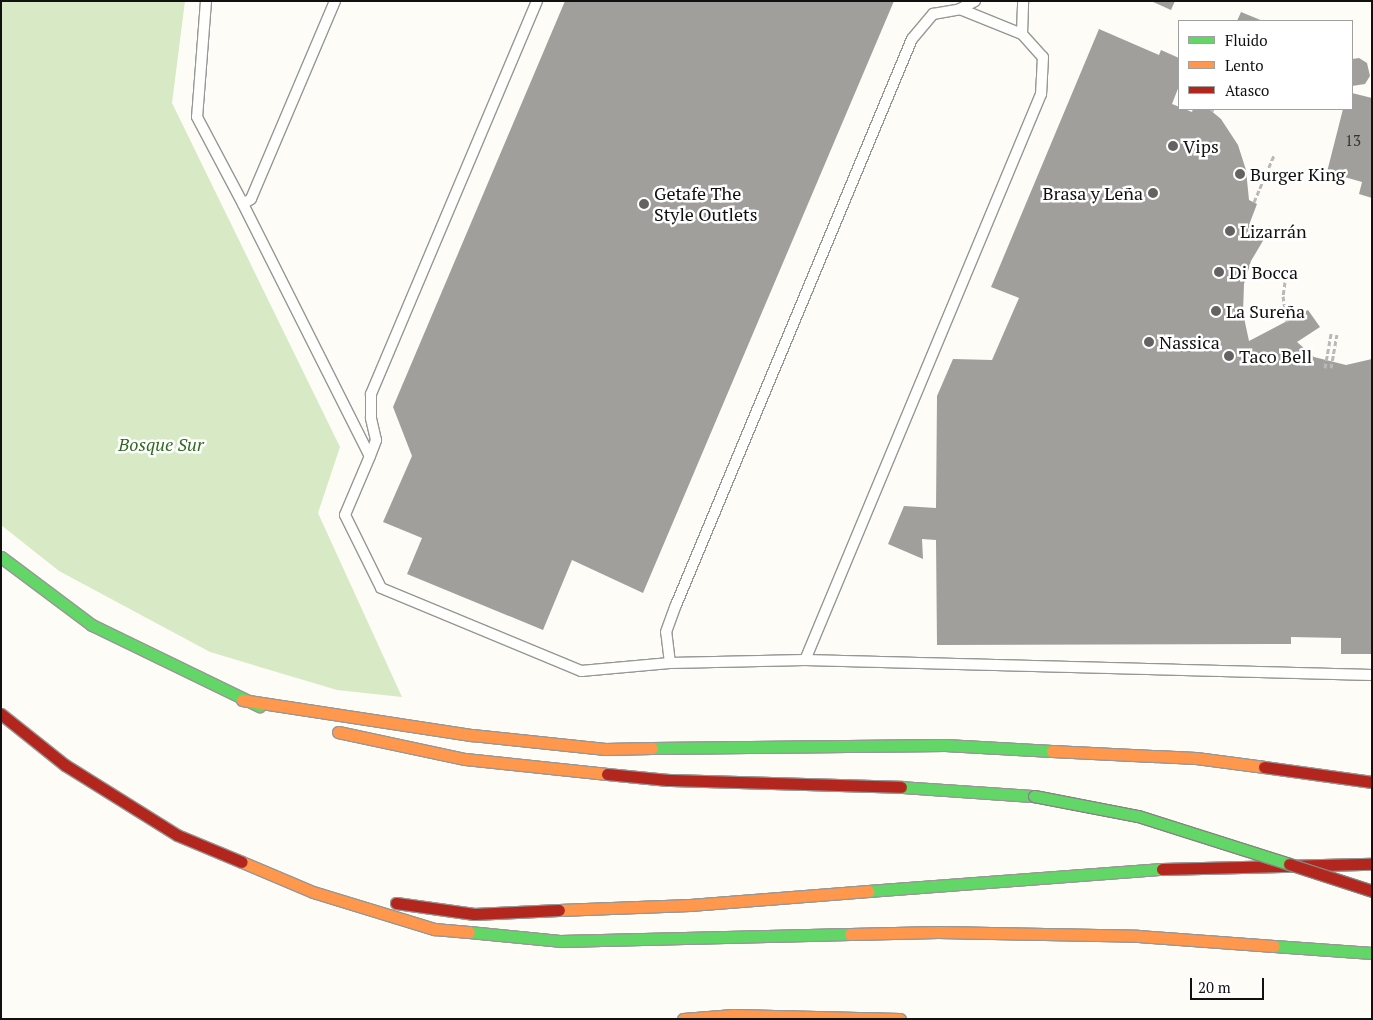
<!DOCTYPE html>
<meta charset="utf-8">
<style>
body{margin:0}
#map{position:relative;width:1373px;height:1020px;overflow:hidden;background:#fdfcf7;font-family:"PT Serif",serif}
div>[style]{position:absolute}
.forest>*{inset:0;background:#d8eac5}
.building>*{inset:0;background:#a19f9c}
.path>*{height:3px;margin-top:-1.5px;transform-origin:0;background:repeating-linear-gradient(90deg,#b9b9b8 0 5px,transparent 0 7.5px)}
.roads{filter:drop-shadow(1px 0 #979795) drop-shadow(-1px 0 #979795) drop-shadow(0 1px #979795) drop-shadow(0 -1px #979795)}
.lane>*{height:10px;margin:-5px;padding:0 5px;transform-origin:5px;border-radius:5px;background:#fffffe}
.fast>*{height:11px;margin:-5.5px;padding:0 5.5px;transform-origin:5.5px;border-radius:5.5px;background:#63d668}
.slow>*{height:11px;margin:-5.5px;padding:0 5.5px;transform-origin:5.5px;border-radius:5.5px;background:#ff974d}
.jam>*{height:11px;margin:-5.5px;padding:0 5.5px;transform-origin:5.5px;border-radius:5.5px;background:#b3261e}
.bridges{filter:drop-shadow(1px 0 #858482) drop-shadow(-1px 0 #858482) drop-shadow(0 1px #858482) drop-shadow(0 -1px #858482)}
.fast-bridge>*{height:11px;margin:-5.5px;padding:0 5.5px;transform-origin:5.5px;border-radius:5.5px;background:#63d668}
.jam-bridge>*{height:11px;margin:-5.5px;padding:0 5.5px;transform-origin:5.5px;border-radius:5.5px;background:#b3261e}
.dots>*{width:14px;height:14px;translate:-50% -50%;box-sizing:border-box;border:2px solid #fff;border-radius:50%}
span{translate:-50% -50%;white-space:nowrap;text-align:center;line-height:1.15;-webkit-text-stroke:5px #fff;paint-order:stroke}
.number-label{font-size:15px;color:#353434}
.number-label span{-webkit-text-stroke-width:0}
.poi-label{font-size:18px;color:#111}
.left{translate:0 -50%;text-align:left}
.right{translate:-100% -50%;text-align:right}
.park-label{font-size:18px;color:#2f6b1f;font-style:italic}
.frame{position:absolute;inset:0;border:2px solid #111;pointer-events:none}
.legend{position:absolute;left:1178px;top:20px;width:175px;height:90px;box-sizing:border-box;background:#fff;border:1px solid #a0a0a0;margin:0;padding:6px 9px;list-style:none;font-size:15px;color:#111}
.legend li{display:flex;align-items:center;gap:10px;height:25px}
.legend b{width:25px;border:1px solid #a0a0a0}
.scale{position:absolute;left:1190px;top:978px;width:74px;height:22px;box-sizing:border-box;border:2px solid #111;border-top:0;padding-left:6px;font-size:15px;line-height:18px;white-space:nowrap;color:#111;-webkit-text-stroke:4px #fff;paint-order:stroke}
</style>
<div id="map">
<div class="forest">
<div style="clip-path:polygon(1px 1px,185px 1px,172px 103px,340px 447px,318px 513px,402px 697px,337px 690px,210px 652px,59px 571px,1px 525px)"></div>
</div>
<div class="building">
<div style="clip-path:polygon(565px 1px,894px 1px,643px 593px,572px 560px,543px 630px,407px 574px,422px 538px,383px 522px,412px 456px,393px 407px)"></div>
<div style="clip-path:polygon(1151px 1px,1175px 1px,1171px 10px)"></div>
<div style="clip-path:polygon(1241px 12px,1263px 21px,1237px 21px)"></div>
<div style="clip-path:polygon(1099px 29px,1159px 55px,1161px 50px,1179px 58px,1179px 86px,1172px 104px,1192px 112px,1193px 109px,1209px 109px,1221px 119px,1238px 145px,1246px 170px,1249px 200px,1257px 204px,1249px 225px,1264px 239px,1251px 261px,1244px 284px,1243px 313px,1249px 341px,1308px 310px,1320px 327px,1297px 342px,1314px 357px,1346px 365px,1372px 359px,1372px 654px,1341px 654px,1341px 638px,1291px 637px,1291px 644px,937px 645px,936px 540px,922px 539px,923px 559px,888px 544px,904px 506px,936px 508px,937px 396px,953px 359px,992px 360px,1019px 298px,991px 287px)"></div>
<div style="clip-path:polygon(1359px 58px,1367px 63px,1370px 76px,1365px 84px,1352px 86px,1352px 59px)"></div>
<div style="clip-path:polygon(1352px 93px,1372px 98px,1372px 198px,1359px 194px,1362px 182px,1327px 172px,1343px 109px,1352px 109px)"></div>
</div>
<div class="path">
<div style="left:1212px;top:111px;width:2px;rotate:-63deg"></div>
<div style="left:1254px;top:202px;width:51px;rotate:-66.9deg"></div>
<div style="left:1285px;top:282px;width:14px;rotate:98deg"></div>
<div style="left:1283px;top:296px;width:26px;rotate:81deg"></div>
<div style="left:1325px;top:368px;width:35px;rotate:-80deg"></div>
<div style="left:1331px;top:368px;width:34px;rotate:-80deg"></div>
</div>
<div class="roads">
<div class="lane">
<div style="left:206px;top:1px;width:116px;rotate:94.4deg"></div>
<div style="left:197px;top:117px;width:98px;rotate:62.1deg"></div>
<div style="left:335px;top:1px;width:215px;rotate:113deg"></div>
<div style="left:251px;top:199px;width:9px;rotate:148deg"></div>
<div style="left:243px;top:204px;width:282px;rotate:63.3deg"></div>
<div style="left:370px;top:456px;width:17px;rotate:-69deg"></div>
<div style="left:376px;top:440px;width:23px;rotate:-103deg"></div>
<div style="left:371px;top:418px;width:24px;rotate:-90deg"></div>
<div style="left:371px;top:394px;width:427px;rotate:-67.1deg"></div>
<div style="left:960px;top:9px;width:17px;rotate:-28deg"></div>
<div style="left:1022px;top:34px;width:33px;rotate:-88deg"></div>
<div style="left:370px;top:456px;width:64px;rotate:113deg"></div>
<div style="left:345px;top:515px;width:81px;rotate:63.7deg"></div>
<div style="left:381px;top:588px;width:217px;rotate:22.5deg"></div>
<div style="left:581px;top:671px;width:89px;rotate:-5.1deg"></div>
<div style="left:670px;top:663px;width:135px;rotate:-1.3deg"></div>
<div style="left:805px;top:660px;width:567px;rotate:1.52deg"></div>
<div style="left:670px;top:663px;width:31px;rotate:-97deg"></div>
<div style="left:666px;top:632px;width:29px;rotate:-70deg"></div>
<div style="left:676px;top:605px;width:613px;rotate:-67.37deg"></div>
<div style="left:912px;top:39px;width:33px;rotate:-50deg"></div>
<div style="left:933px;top:14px;width:27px;rotate:-10deg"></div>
<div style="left:960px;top:9px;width:67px;rotate:22deg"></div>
<div style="left:1022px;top:34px;width:31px;rotate:48deg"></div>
<div style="left:1043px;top:57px;width:37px;rotate:93deg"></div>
<div style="left:1041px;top:94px;width:613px;rotate:112.63deg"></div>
</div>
<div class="fast">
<div style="left:1px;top:557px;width:114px;rotate:36.8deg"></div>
<div style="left:92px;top:625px;width:186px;rotate:25.9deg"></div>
<div style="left:652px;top:748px;width:293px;rotate:-0.6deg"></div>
<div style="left:945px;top:745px;width:107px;rotate:3.2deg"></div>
<div style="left:901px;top:787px;width:133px;rotate:3.9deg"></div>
<div style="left:868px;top:891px;width:295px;rotate:-4.3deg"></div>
<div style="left:469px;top:932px;width:91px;rotate:5.6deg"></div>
<div style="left:560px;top:941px;width:290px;rotate:-1.4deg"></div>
<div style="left:1274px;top:946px;width:98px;rotate:4.1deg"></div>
</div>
<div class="slow">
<div style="left:242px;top:700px;width:233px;rotate:8.7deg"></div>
<div style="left:472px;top:735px;width:134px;rotate:6deg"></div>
<div style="left:605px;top:749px;width:47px;rotate:-1.2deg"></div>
<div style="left:338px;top:732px;width:130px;rotate:12deg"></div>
<div style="left:465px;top:759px;width:143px;rotate:6deg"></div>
<div style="left:1052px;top:751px;width:144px;rotate:2.8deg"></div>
<div style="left:1196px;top:758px;width:69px;rotate:7.5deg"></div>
<div style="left:242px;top:862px;width:77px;rotate:22.9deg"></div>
<div style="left:313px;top:892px;width:127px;rotate:17deg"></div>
<div style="left:434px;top:929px;width:35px;rotate:5deg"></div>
<div style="left:559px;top:910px;width:131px;rotate:-2.2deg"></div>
<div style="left:690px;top:905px;width:179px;rotate:-4.5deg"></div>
<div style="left:850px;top:934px;width:88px;rotate:-1.3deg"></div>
<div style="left:938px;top:932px;width:200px;rotate:1.1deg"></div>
<div style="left:1138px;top:936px;width:136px;rotate:4.2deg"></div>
<div style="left:683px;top:1019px;width:50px;rotate:-4.6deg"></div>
<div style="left:733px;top:1015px;width:167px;rotate:1.4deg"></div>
</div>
<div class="jam">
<div style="left:1px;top:714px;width:82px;rotate:38.6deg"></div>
<div style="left:65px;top:765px;width:132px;rotate:32deg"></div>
<div style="left:177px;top:835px;width:70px;rotate:22.6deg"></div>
<div style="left:1264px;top:767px;width:109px;rotate:7.9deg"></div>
<div style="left:607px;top:774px;width:61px;rotate:5.6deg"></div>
<div style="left:668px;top:780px;width:233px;rotate:1.7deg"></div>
<div style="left:1162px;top:869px;width:210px;rotate:-1.4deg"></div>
<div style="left:396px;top:903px;width:79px;rotate:8deg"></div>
<div style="left:474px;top:914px;width:85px;rotate:-2.7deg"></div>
</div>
</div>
<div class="bridges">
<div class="fast-bridge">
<div style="left:1034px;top:796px;width:106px;rotate:10.9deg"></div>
<div style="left:1138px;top:816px;width:158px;rotate:17.6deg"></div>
</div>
<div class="jam-bridge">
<div style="left:1289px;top:864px;width:87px;rotate:18deg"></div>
</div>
</div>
<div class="dots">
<div style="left:1173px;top:146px;background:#646362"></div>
<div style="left:1240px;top:174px;background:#646362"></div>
<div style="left:1153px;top:193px;background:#646362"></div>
<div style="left:644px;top:204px;background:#646362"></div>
<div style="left:1230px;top:231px;background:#646362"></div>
<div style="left:1219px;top:272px;background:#646362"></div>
<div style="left:1216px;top:311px;background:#646362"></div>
<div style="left:1149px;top:342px;background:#646362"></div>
<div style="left:1229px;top:356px;background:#646362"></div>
</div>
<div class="number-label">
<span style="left:1353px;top:141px">13</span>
</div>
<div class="poi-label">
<span class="left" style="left:1183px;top:146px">Vips</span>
<span class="left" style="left:1250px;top:174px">Burger King</span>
<span class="right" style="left:1143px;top:193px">Brasa y Leña</span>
<span class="left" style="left:654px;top:204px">Getafe The<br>Style Outlets</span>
<span class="left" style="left:1240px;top:231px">Lizarrán</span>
<span class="left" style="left:1229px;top:272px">Di Bocca</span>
<span class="left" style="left:1226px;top:311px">La Sureña</span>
<span class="left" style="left:1159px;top:342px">Nassica</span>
<span class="left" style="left:1239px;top:356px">Taco Bell</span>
</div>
<div class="park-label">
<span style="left:161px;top:444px">Bosque Sur</span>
</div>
<div class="frame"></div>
<ul class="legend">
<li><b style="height:6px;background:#63d668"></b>Fluido</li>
<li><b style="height:6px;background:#ff974d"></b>Lento</li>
<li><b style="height:6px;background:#b3261e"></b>Atasco</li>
</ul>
<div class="scale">20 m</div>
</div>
